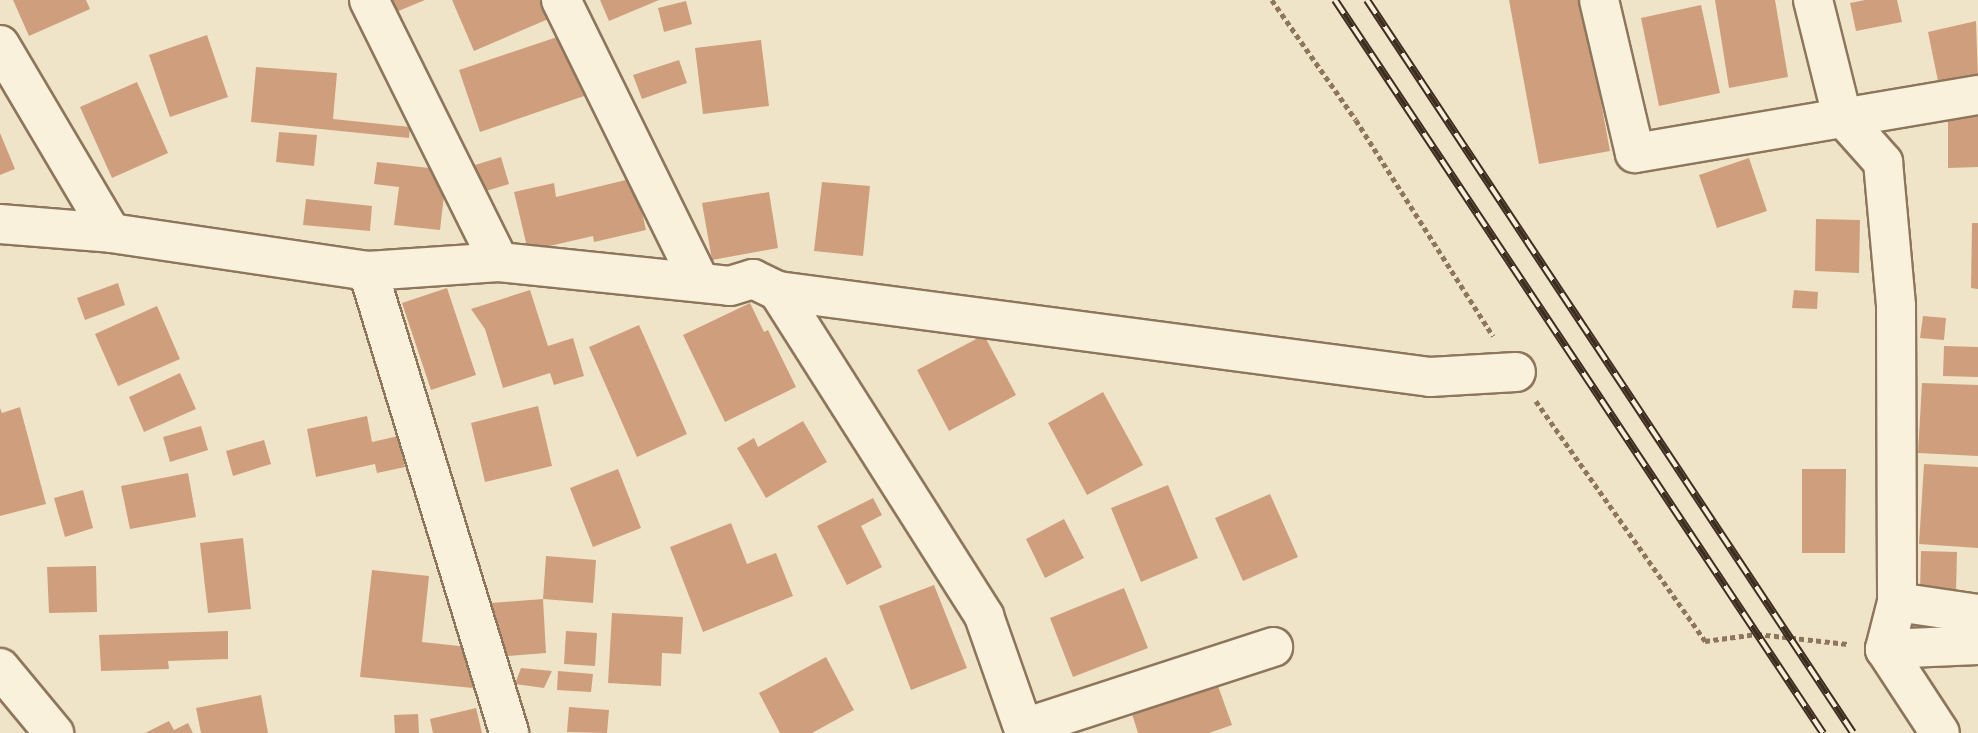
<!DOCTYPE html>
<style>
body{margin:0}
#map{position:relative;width:1978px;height:733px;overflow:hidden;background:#f0e4c8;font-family:"Playfair Display",serif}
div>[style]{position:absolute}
.building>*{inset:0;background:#cf9f7d}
.path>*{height:4.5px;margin-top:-2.25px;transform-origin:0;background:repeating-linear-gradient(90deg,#8d765c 0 5px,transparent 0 8.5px)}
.roads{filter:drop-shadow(2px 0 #8d765c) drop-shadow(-2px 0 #8d765c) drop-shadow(0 2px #8d765c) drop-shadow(0 -2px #8d765c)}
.minor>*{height:38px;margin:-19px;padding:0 19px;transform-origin:19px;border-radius:19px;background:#faf1dc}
.rail>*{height:8px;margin-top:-4px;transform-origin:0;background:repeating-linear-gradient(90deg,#f7eed8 0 16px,#3d2e20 0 32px);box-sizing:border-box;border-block:2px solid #3d2e20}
span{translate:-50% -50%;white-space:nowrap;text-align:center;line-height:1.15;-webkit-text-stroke:7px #f7eed8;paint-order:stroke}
</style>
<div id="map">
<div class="building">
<div style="clip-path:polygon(13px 0,86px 0,90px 9px,29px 36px)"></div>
<div style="clip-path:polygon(391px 0,425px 0,396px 12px)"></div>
<div style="clip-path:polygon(452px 0,546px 0,553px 17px,474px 51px)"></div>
<div style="clip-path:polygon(600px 0,659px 0,609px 21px)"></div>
<div style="clip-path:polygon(1509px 0,1582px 0,1610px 151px,1539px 164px)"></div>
<div style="clip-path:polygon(1715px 0,1775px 0,1788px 77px,1729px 88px)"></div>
<div style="clip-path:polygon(1865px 0,1897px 0,1902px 22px,1856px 31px,1850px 3px)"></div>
<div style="clip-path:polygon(686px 1px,692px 24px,664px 32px,658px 8px)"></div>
<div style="clip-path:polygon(1701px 5px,1720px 93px,1659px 106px,1641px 18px)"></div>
<div style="clip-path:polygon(1976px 21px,1978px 78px,1939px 86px,1928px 32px)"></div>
<div style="clip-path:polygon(566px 34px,587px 95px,480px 132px,459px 70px)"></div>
<div style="clip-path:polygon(207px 35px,228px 97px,170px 117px,149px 55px)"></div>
<div style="clip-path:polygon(761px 40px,769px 106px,703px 114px,695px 48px)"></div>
<div style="clip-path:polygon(679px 60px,687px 83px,642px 99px,633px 75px)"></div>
<div style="clip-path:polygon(256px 67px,337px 73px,333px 119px,410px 127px,409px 138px,251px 122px)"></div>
<div style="clip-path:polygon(137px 82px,168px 153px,112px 178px,80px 107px)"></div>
<div style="clip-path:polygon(1948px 117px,1978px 117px,1978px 167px,1948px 168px)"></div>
<div style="clip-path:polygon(279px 132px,317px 135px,314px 166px,276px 162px)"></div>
<div style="clip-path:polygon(0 133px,15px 169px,0 175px)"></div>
<div style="clip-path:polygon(501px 157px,509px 184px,483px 192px,475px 165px)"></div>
<div style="clip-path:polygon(1749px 158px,1767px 211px,1717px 228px,1699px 175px)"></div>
<div style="clip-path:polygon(377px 162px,447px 170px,440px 230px,394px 225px,399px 187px,374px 184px)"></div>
<div style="clip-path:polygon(634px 178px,646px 230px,594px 242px,593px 236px,528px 251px,514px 192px,554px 183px,556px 197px)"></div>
<div style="clip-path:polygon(822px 182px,870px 186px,863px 256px,814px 251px)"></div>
<div style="clip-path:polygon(769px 192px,778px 248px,712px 260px,702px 203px)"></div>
<div style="clip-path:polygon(306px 199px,372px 206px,370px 231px,303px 225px)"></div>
<div style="clip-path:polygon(1816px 219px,1860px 220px,1859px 273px,1815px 271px)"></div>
<div style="clip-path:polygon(1972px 223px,1978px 223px,1978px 289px,1971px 288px)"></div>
<div style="clip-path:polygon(118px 283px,125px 305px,85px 320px,77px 298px)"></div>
<div style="clip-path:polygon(447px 288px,476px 375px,431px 390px,402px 303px)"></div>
<div style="clip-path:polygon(530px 290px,548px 346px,573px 338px,584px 376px,554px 385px,550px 373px,503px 388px,485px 329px,471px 309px)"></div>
<div style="clip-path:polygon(1794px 290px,1818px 292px,1817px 309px,1792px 308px)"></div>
<div style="clip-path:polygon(750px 303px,764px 332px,768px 330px,796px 387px,725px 422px,683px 335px)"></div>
<div style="clip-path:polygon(157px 306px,180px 359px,118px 386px,95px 334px)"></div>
<div style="clip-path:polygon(1923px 316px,1946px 318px,1944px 340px,1920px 338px)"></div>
<div style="clip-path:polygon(639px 325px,687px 434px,637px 457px,589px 347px)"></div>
<div style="clip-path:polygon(984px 335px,1016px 395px,949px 431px,917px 370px)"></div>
<div style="clip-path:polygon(1944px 346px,1978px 347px,1978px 377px,1943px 376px)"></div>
<div style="clip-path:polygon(180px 373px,196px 409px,144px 432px,129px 397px)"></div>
<div style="clip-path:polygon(1922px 383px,1978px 385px,1978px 456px,1918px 453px)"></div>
<div style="clip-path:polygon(1103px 392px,1143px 465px,1087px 495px,1048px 423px)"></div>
<div style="clip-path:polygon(538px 406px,552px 466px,485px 482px,471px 423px)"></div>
<div style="clip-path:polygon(20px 407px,46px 504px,0 516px,0 408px,2px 413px)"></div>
<div style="clip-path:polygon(367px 416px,372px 442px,398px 436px,405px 467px,377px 473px,375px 464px,316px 477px,307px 429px)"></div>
<div style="clip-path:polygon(803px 421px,827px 462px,766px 498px,737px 448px,754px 438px,758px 447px)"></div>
<div style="clip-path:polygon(201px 426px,208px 450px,170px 462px,163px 437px)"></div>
<div style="clip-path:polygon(264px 440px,271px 464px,233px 476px,226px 451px)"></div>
<div style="clip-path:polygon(1924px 464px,1978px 467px,1978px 548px,1919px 544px)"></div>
<div style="clip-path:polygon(618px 469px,641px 528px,593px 547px,570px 488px)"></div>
<div style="clip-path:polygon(1802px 469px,1846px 469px,1845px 553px,1802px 553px)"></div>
<div style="clip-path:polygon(188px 473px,196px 517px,130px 529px,121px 486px)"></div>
<div style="clip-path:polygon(1168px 485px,1198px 558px,1141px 582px,1111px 508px)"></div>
<div style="clip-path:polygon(83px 490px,93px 528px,65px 537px,54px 498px)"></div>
<div style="clip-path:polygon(1270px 494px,1298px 557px,1243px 581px,1215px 518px)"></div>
<div style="clip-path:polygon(873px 498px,882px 515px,861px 526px,882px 567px,847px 585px,817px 526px)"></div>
<div style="clip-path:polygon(1064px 519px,1084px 558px,1045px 578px,1026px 539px)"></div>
<div style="clip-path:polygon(731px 523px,747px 564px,776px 553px,793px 596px,703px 632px,670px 547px)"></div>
<div style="clip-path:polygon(243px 538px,251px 609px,208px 613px,200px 543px)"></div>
<div style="clip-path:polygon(1921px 551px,1957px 552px,1956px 592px,1920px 591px)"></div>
<div style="clip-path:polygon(546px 556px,596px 560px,593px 603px,543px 599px)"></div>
<div style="clip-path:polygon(96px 566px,97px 612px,49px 613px,47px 567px)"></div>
<div style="clip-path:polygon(372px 570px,429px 576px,422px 642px,478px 648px,473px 688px,360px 677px)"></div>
<div style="clip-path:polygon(934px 585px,967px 668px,911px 690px,879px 606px)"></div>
<div style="clip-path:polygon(1124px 588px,1148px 648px,1073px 677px,1050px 618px)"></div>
<div style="clip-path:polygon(543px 599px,546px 653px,494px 657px,491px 603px)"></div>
<div style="clip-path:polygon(612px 613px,683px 617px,681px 654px,662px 653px,661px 686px,608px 683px)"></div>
<div style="clip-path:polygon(228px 631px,228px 659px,168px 661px,169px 669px,101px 671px,99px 635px)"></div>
<div style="clip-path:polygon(566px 631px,597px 633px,595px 666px,564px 664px)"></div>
<div style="clip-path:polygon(826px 657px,854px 710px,812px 733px,780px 733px,759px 693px)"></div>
<div style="clip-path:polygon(521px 668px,552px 671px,544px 688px,515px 684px)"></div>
<div style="clip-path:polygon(558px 671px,593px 674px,591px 692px,557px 690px)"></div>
<div style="clip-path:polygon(1217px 683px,1232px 725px,1209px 733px,1138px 733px,1132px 714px)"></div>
<div style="clip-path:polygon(261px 695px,268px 733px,201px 733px,196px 708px)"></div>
<div style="clip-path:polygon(569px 707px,609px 710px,607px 733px,567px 732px)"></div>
<div style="clip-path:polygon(476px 708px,482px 733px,433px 733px,430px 719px)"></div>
<div style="clip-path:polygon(418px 714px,419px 733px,395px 733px,394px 715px)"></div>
<div style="clip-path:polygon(169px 721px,174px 730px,188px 723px,193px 733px,145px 733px)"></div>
</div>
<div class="path">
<div style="left:1272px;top:0;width:146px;rotate:55deg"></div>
<div style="left:1356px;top:120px;width:256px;rotate:57.6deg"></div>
<div style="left:1536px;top:401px;width:294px;rotate:54.8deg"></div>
<div style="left:1705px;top:641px;width:52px;rotate:-7.7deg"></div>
<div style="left:1757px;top:634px;width:91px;rotate:6.3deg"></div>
</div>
<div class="roads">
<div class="minor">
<div style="left:369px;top:0;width:292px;rotate:63.6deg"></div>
<div style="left:561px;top:0;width:314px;rotate:63.8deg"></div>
<div style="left:1599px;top:0;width:157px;rotate:76.8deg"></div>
<div style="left:1635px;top:153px;width:348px;rotate:-9.6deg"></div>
<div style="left:1813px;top:0;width:120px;rotate:76deg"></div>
<div style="left:1842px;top:116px;width:62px;rotate:48.3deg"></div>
<div style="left:1883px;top:162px;width:145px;rotate:84.8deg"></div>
<div style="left:1896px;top:306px;width:296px;rotate:89.8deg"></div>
<div style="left:1897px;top:602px;width:49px;rotate:104.3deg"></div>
<div style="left:1885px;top:649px;width:100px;rotate:56.8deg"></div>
<div style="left:0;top:45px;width:218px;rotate:59.4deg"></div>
<div style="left:0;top:224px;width:111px;rotate:4.6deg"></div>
<div style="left:111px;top:233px;width:260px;rotate:8.4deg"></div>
<div style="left:368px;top:271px;width:131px;rotate:-3.9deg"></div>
<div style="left:499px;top:262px;width:232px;rotate:5.9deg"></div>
<div style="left:730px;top:286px;width:24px;rotate:-17deg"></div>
<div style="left:753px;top:279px;width:28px;rotate:26deg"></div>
<div style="left:778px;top:291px;width:658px;rotate:7.51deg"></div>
<div style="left:1430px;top:377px;width:86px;rotate:-3.3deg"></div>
<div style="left:368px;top:271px;width:483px;rotate:73deg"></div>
<div style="left:778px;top:291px;width:385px;rotate:57.6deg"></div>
<div style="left:984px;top:616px;width:124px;rotate:70.7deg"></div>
<div style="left:1897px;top:602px;width:82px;rotate:8.4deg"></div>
<div style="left:1885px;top:649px;width:93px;rotate:-2.5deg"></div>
<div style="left:0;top:668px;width:85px;rotate:50.3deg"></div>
<div style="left:1024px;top:728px;width:262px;rotate:-18deg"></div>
</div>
</div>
<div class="rail">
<div style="left:1335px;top:0;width:881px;rotate:56.35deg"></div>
<div style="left:1367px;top:0;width:879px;rotate:56.45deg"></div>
</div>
</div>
